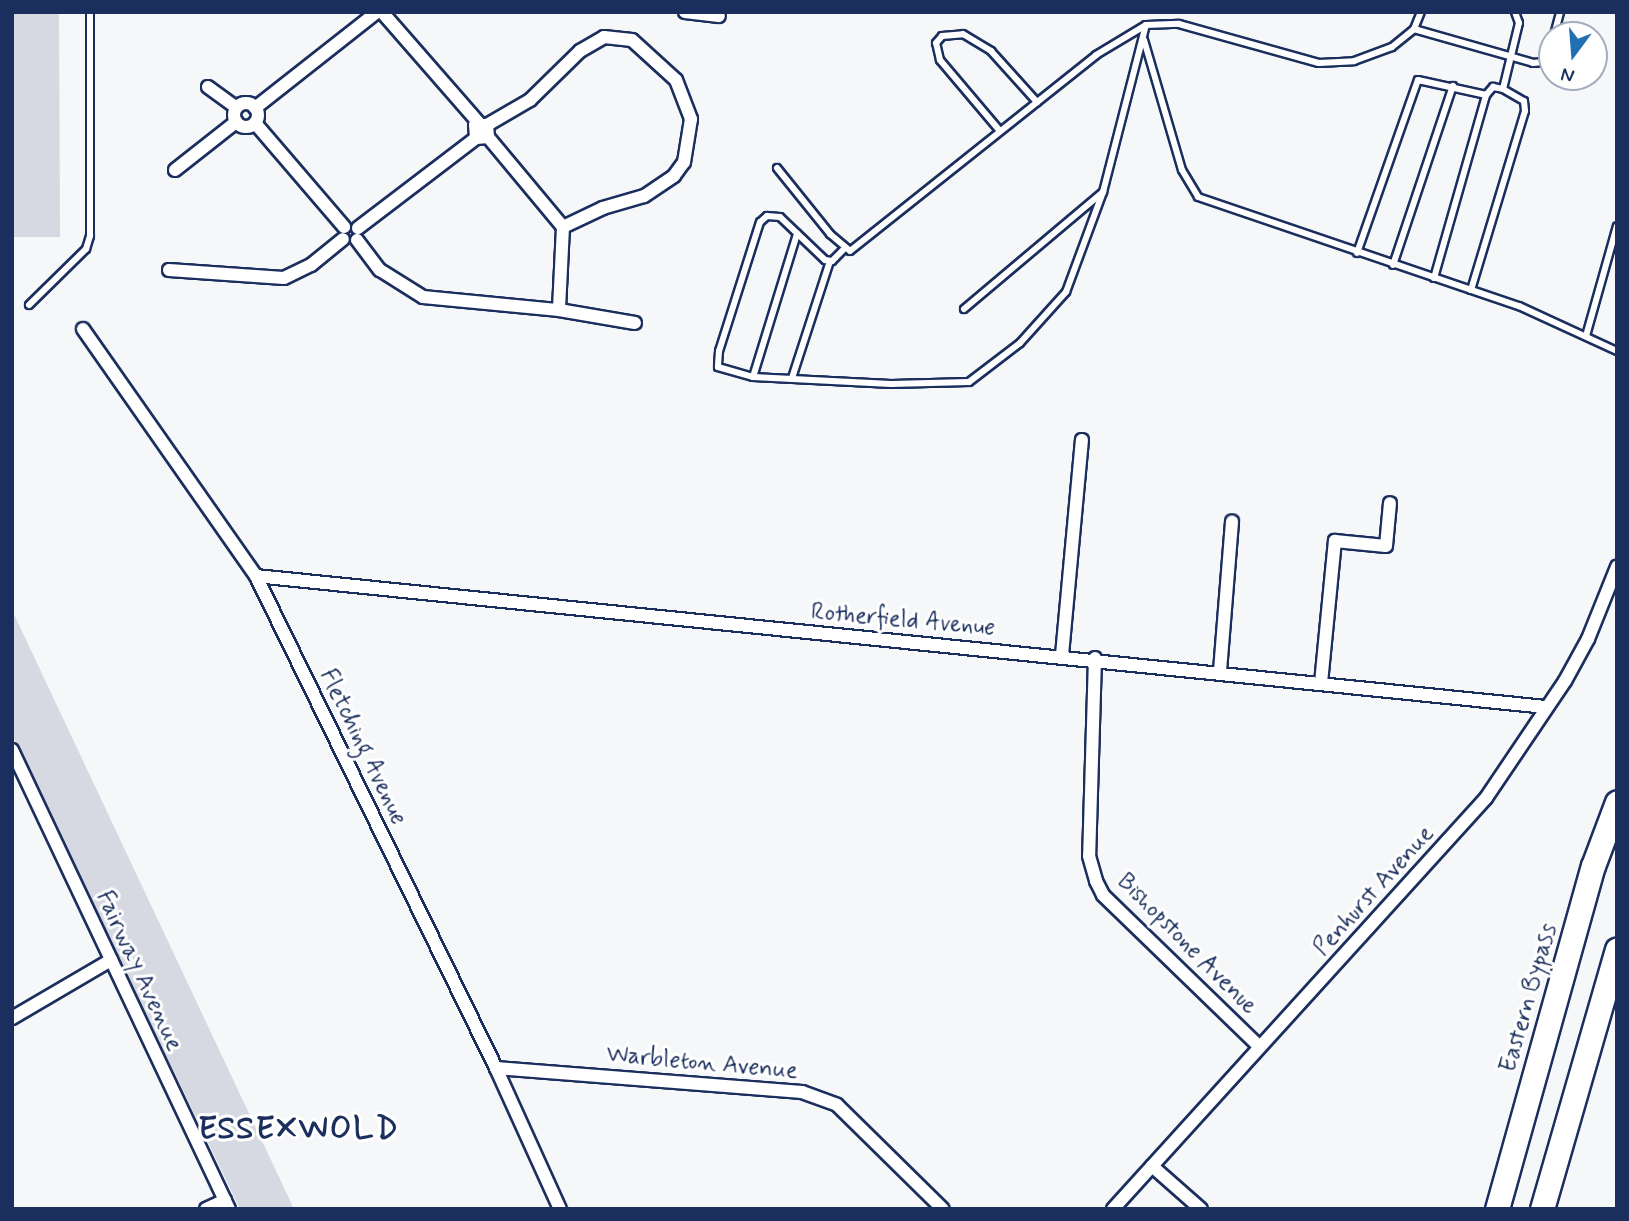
<!DOCTYPE html>
<style>
body{margin:0}
#map{position:relative;width:1629px;height:1221px;overflow:hidden;background:#f6f7f9;font-family:Mynerve,sans-serif}
div>[style]{position:absolute}
.green>*{inset:0;background:#d6d9e2}
.roads{filter:drop-shadow(2px 0 #1b2f5e) drop-shadow(-2px 0 #1b2f5e) drop-shadow(0 2px #1b2f5e) drop-shadow(0 -2px #1b2f5e)}
.service>*{height:6px;margin:-3px;padding:0 3px;transform-origin:3px;border-radius:3px;background:#fff}
.minor>*{height:12px;margin:-6px;padding:0 6px;transform-origin:6px;border-radius:6px;background:#fff}
.minor>.ring{margin:-6px;padding:0;box-sizing:content-box;background:none;border:12px solid #fff;border-radius:50%}
.motorway>*{height:23px;margin:-11.5px;padding:0 11.5px;transform-origin:11.5px;border-radius:11.5px;background:#fff}
span{translate:-50% -50%;white-space:nowrap;text-align:center;line-height:1.15;-webkit-text-stroke:6px #fff;paint-order:stroke}
.street-label{font-size:24px;color:#1b2f5e}
.district-label{font-size:32px;color:#1b2f5e;font-weight:700;letter-spacing:2px}
.frame{position:absolute;inset:0;border:14px solid #1b2f5e;pointer-events:none}
.north{position:absolute;left:1538px;top:21px;width:70px;height:70px;box-sizing:border-box;background:#fff;border:2px solid #a4acbf;border-radius:50%;rotate:196deg;font-size:19px;font-weight:700;line-height:28px;text-align:center;color:#1b2f5e}
.north::after{content:'';display:block;margin:auto;width:24px;height:32px;background:#1f6fb2;clip-path:polygon(50% 0,100% 100%,50% 72%,0 100%)}
</style>
<div id="map">
<div class="green">
<div style="clip-path:polygon(12px 12px,59px 12px,60px 237px,12px 237px)"></div>
<div style="clip-path:polygon(12px 610px,294px 1209px,240px 1209px,12px 735px)"></div>
</div>
<div class="roads">
<div class="service">
<div style="left:1414px;top:29px;width:124px;rotate:15.9deg"></div>
<div style="left:1533px;top:63px;width:10px;rotate:-6deg"></div>
<div style="left:1543px;top:62px;width:20px;rotate:-63deg"></div>
<div style="left:1554px;top:35px;width:24px;rotate:-75deg"></div>
<div style="left:1144px;top:40px;width:135px;rotate:73.7deg"></div>
<div style="left:1182px;top:170px;width:31px;rotate:59deg"></div>
<div style="left:1198px;top:197px;width:339px;rotate:18.8deg"></div>
<div style="left:1519px;top:306px;width:108px;rotate:24.7deg"></div>
<div style="left:1503px;top:89px;width:68px;rotate:-76.4deg"></div>
<div style="left:1519px;top:23px;width:12px;rotate:-110deg"></div>
<div style="left:1000px;top:131px;width:93px;rotate:-130.2deg"></div>
<div style="left:940px;top:60px;width:17px;rotate:-103deg"></div>
<div style="left:936px;top:43px;width:9px;rotate:-49deg"></div>
<div style="left:942px;top:36px;width:21px;rotate:-5deg"></div>
<div style="left:963px;top:34px;width:33px;rotate:31deg"></div>
<div style="left:991px;top:51px;width:69px;rotate:48deg"></div>
<div style="left:777px;top:168px;width:85px;rotate:51.2deg"></div>
<div style="left:830px;top:234px;width:26px;rotate:40deg"></div>
<div style="left:850px;top:251px;width:315px;rotate:-38.5deg"></div>
<div style="left:1096px;top:55px;width:58px;rotate:-31deg"></div>
<div style="left:1146px;top:25px;width:33px;rotate:-2deg"></div>
<div style="left:1179px;top:24px;width:145px;rotate:15.6deg"></div>
<div style="left:1319px;top:63px;width:35px;rotate:-3deg"></div>
<div style="left:1354px;top:61px;width:40px;rotate:-20.2deg"></div>
<div style="left:1392px;top:47px;width:28px;rotate:-39deg"></div>
<div style="left:1414px;top:29px;width:18px;rotate:-68deg"></div>
<div style="left:844px;top:249px;width:17px;rotate:135deg"></div>
<div style="left:832px;top:261px;width:7px;rotate:-172deg"></div>
<div style="left:825px;top:260px;width:62px;rotate:-136.3deg"></div>
<div style="left:780px;top:217px;width:13px;rotate:-176deg"></div>
<div style="left:767px;top:216px;width:9px;rotate:139deg"></div>
<div style="left:760px;top:222px;width:135px;rotate:107.6deg"></div>
<div style="left:719px;top:351px;width:16px;rotate:94deg"></div>
<div style="left:718px;top:367px;width:36px;rotate:16deg"></div>
<div style="left:753px;top:377px;width:138px;rotate:2.9deg"></div>
<div style="left:891px;top:384px;width:78px;rotate:-1.5deg"></div>
<div style="left:969px;top:382px;width:64px;rotate:-37.4deg"></div>
<div style="left:1020px;top:343px;width:69px;rotate:-48deg"></div>
<div style="left:1066px;top:292px;width:107px;rotate:-69.7deg"></div>
<div style="left:1357px;top:253px;width:183px;rotate:-70.6deg"></div>
<div style="left:1418px;top:80px;width:70px;rotate:12.4deg"></div>
<div style="left:1393px;top:265px;width:189px;rotate:-71.5deg"></div>
<div style="left:1434px;top:278px;width:190px;rotate:-74.1deg"></div>
<div style="left:1486px;top:95px;width:11px;rotate:-49deg"></div>
<div style="left:1493px;top:87px;width:10px;rotate:11deg"></div>
<div style="left:1503px;top:89px;width:24px;rotate:30deg"></div>
<div style="left:1524px;top:101px;width:10px;rotate:84deg"></div>
<div style="left:1525px;top:111px;width:187px;rotate:106.8deg"></div>
<div style="left:29px;top:305px;width:80px;rotate:-44.5deg"></div>
<div style="left:86px;top:249px;width:14px;rotate:-73deg"></div>
<div style="left:90px;top:236px;width:224px;rotate:-90deg"></div>
<div style="left:964px;top:309px;width:182px;rotate:-40.1deg"></div>
<div style="left:1103px;top:192px;width:172px;rotate:-75.6deg"></div>
<div style="left:1586px;top:336px;width:114px;rotate:-74.3deg"></div>
<div style="left:753px;top:377px;width:150px;rotate:-72.9deg"></div>
<div style="left:792px;top:378px;width:123px;rotate:-72deg"></div>
</div>
<div class="minor">
<div style="left:382px;top:12px;width:147px;rotate:48.9deg"></div>
<div style="left:685px;top:12px;width:34px;rotate:7deg"></div>
<div style="left:208px;top:87px;width:34px;rotate:36deg"></div>
<div class="ring" style="left:234px;top:103px;width:12px;height:12px"></div>
<div style="left:255px;top:108px;width:155px;rotate:-38.2deg"></div>
<div style="left:255px;top:123px;width:137px;rotate:49.4deg"></div>
<div style="left:487px;top:125px;width:12px;rotate:85deg"></div>
<div style="left:488px;top:137px;width:12px;rotate:175deg"></div>
<div style="left:476px;top:138px;width:13px;rotate:-94deg"></div>
<div style="left:475px;top:125px;width:12px"></div>
<div style="left:487px;top:125px;width:50px;rotate:-30.2deg"></div>
<div style="left:530px;top:100px;width:70px;rotate:-44.4deg"></div>
<div style="left:580px;top:51px;width:28px;rotate:-30deg"></div>
<div style="left:604px;top:37px;width:28px;rotate:6deg"></div>
<div style="left:632px;top:40px;width:59px;rotate:42.3deg"></div>
<div style="left:676px;top:80px;width:42px;rotate:69deg"></div>
<div style="left:691px;top:119px;width:44px;rotate:99.2deg"></div>
<div style="left:684px;top:162px;width:17px;rotate:126deg"></div>
<div style="left:674px;top:176px;width:36px;rotate:146deg"></div>
<div style="left:644px;top:196px;width:43px;rotate:163.7deg"></div>
<div style="left:603px;top:208px;width:44px;rotate:154.6deg"></div>
<div style="left:488px;top:137px;width:117px;rotate:50.2deg"></div>
<div style="left:563px;top:227px;width:83px;rotate:92.8deg"></div>
<div style="left:175px;top:170px;width:78px;rotate:-38.2deg"></div>
<div style="left:358px;top:228px;width:148px;rotate:-37.3deg"></div>
<div style="left:357px;top:240px;width:38px;rotate:53deg"></div>
<div style="left:380px;top:270px;width:51px;rotate:32.1deg"></div>
<div style="left:423px;top:297px;width:137px;rotate:5.5deg"></div>
<div style="left:559px;top:310px;width:77px;rotate:9.7deg"></div>
<div style="left:169px;top:270px;width:115px;rotate:4deg"></div>
<div style="left:284px;top:278px;width:30px;rotate:-26deg"></div>
<div style="left:311px;top:265px;width:41px;rotate:-39.1deg"></div>
<div style="left:83px;top:329px;width:302px;rotate:55deg"></div>
<div style="left:256px;top:576px;width:547px;rotate:64deg"></div>
<div style="left:496px;top:1068px;width:155px;rotate:65.6deg"></div>
<div style="left:256px;top:576px;width:1297px;rotate:5.8deg"></div>
<div style="left:1062px;top:655px;width:216px;rotate:-84.7deg"></div>
<div style="left:1095px;top:658px;width:198px;rotate:91.7deg"></div>
<div style="left:1089px;top:856px;width:26px;rotate:74deg"></div>
<div style="left:1096px;top:881px;width:16px;rotate:63deg"></div>
<div style="left:1103px;top:895px;width:217px;rotate:44.1deg"></div>
<div style="left:1220px;top:671px;width:150px;rotate:-85.4deg"></div>
<div style="left:1321px;top:683px;width:143px;rotate:-84.4deg"></div>
<div style="left:1335px;top:541px;width:51px;rotate:5.6deg"></div>
<div style="left:1386px;top:546px;width:43px;rotate:-84.7deg"></div>
<div style="left:12px;top:750px;width:508px;rotate:64.7deg"></div>
<div style="left:12px;top:1018px;width:115px;rotate:-30.4deg"></div>
<div style="left:496px;top:1068px;width:307px;rotate:4.5deg"></div>
<div style="left:802px;top:1092px;width:37px;rotate:20deg"></div>
<div style="left:837px;top:1105px;width:148px;rotate:44.5deg"></div>
<div style="left:1152px;top:1166px;width:65px;rotate:41.3deg"></div>
<div style="left:206px;top:1209px;width:21px;rotate:-25deg"></div>
<div style="left:1113px;top:1209px;width:555px;rotate:-47.77deg"></div>
<div style="left:1486px;top:798px;width:141px;rotate:-56deg"></div>
<div style="left:1565px;top:681px;width:48px;rotate:-61.3deg"></div>
<div style="left:1588px;top:639px;width:78px;rotate:-68.1deg"></div>
</div>
<div class="motorway">
<div style="left:1497px;top:1209px;width:356px;rotate:-74.4deg"></div>
<div style="left:1593px;top:866px;width:68px;rotate:-69.4deg"></div>
<div style="left:1542px;top:1209px;width:270px;rotate:-73.9deg"></div>
</div>
</div>
<div class="street-label">
<span style="left:903px;top:620px;rotate:5deg">Rotherfield Avenue</span>
<span style="left:363px;top:747px;rotate:64deg">Fletching Avenue</span>
<span style="left:1374px;top:891px;rotate:-48deg">Penhurst Avenue</span>
<span style="left:1187px;top:944px;rotate:45deg">Bishopstone Avenue</span>
<span style="left:139px;top:971px;rotate:65deg">Fairway Avenue</span>
<span style="left:1529px;top:998px;rotate:-74deg">Eastern Bypass</span>
<span style="left:702px;top:1063px;rotate:5deg">Warbleton Avenue</span>
</div>
<div class="district-label">
<span style="left:299px;top:1129px">ESSEXWOLD</span>
</div>
<div class="frame"></div>
<div class="north">N</div>
</div>
